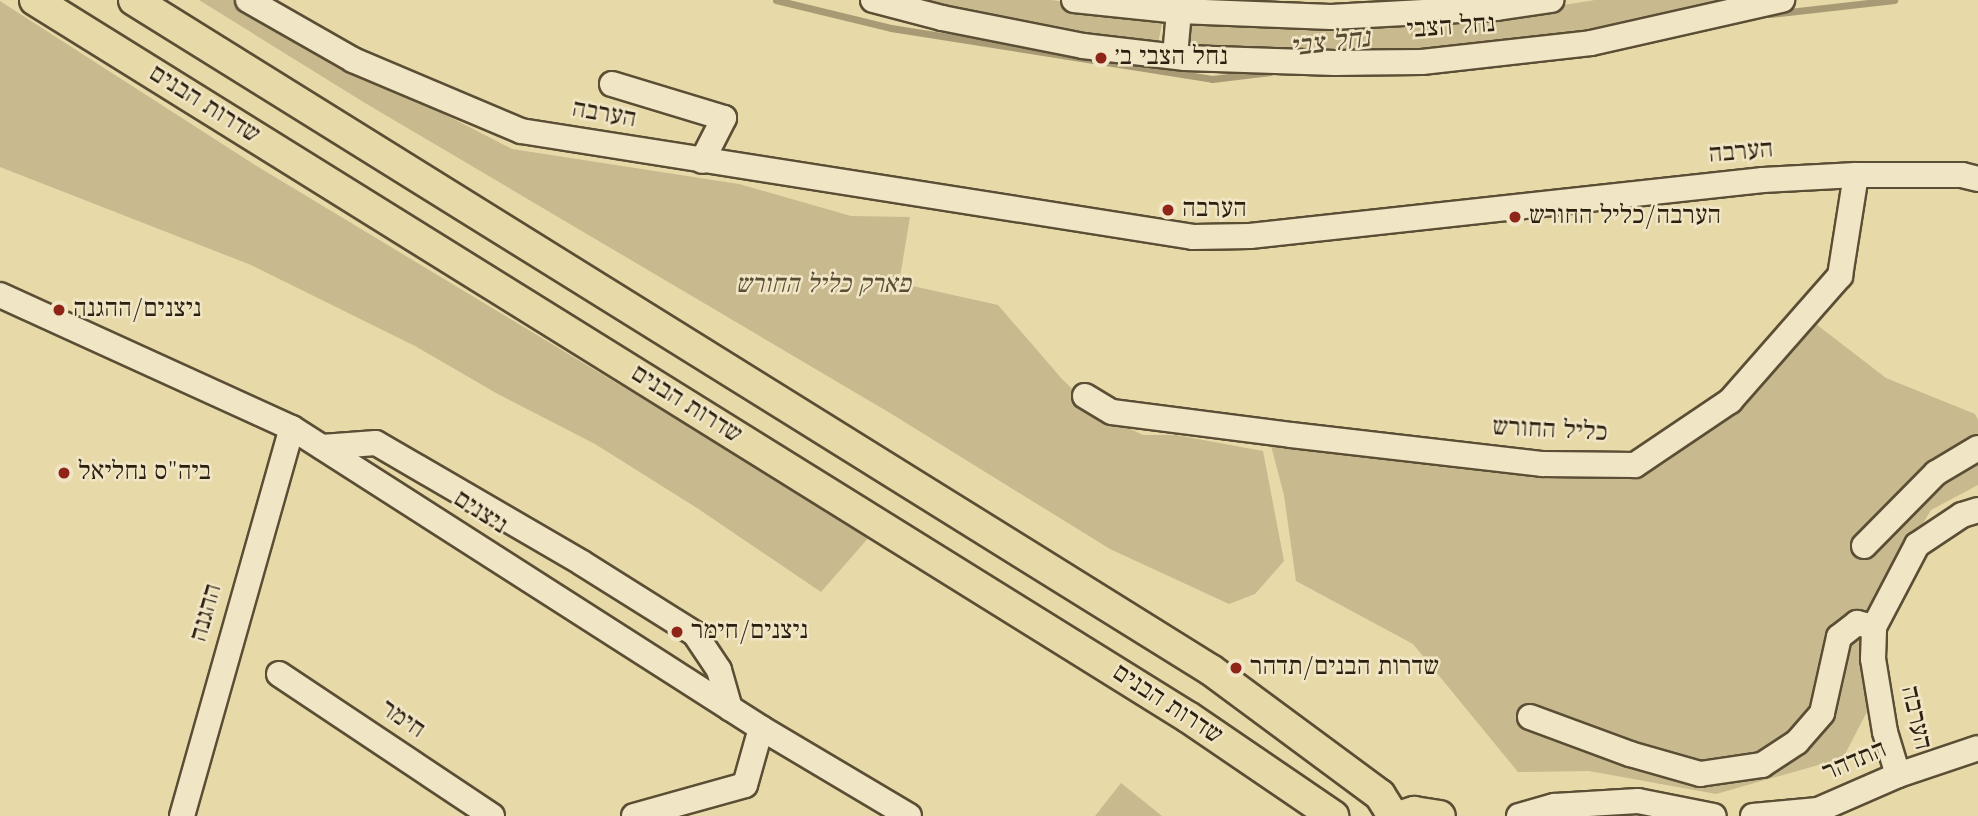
<!DOCTYPE html>
<meta charset="utf-8">
<style>
body{margin:0}
#map{position:relative;width:1978px;height:816px;overflow:hidden;background:#e8d9a8;font-family:"Old Standard TT","Frank Ruhl Libre",serif}
div>[style]{position:absolute}
.green>*{inset:0;background:#c8b98e}
.stream>*{height:7px;margin:-3.5px;padding:0 3.5px;transform-origin:3.5px;border-radius:3.5px;background:#a89a74}
.roads{filter:drop-shadow(2px 0 #5a4e35) drop-shadow(-2px 0 #5a4e35) drop-shadow(0 2px #5a4e35) drop-shadow(0 -2px #5a4e35)}
.minor>*{height:24px;margin:-12px;padding:0 12px;transform-origin:12px;border-radius:12px;background:#f0e6c6}
.major>*{height:30px;margin:-15px;padding:0 15px;transform-origin:15px;border-radius:15px;background:#e8d9a8}
.dots>*{width:19px;height:19px;translate:-50% -50%;box-sizing:border-box;border:4px solid #f0e6c6;border-radius:50%}
span{translate:-50% -50%;white-space:nowrap;text-align:center;line-height:1.15;-webkit-text-stroke:5px #f0e6c6;paint-order:stroke}
.street-label{font-size:26px;color:#2b1f0f}
.poi-label{font-size:26px;color:#2b1f0f}
.left{translate:0 -50%;text-align:left}
.park-label{font-size:26px;color:#5a4d35;font-style:italic}
.water-label{font-size:28px;color:#574a32;font-style:italic}
</style>
<div id="map">
<div class="green">
<div style="clip-path:polygon(199px 0,241px 0,380px 81px,512px 149px,739px 184px,851px 216px,910px 217px,899px 283px,998px 305px,1062px 379px,1097px 413px,1143px 435px,1176px 435px,1263px 451px,1284px 561px,1255px 594px,1229px 604px,1110px 549px,890px 413px,365px 103px)"></div>
<div style="clip-path:polygon(879px 0,1051px 0,1164px 15px,1156px 52px)"></div>
<div style="clip-path:polygon(1595px 0,1770px 0,1477px 53px,1185px 54px,1188px 18px,1557px 6px)"></div>
<div style="clip-path:polygon(0 1px,255px 165px,870px 536px,821px 592px,697px 508px,595px 444px,496px 393px,415px 346px,251px 265px,0 167px)"></div>
<div style="clip-path:polygon(1812px 321px,1886px 378px,1975px 414px,1978px 420px,1978px 485px,1931px 510px,1883px 591px,1870px 706px,1843px 758px,1716px 794px,1589px 771px,1518px 772px,1413px 644px,1296px 581px,1284px 495px,1270px 442px,1494px 473px,1620px 477px,1663px 464px,1734px 415px)"></div>
<div style="clip-path:polygon(1121px 783px,1162px 816px,1095px 816px)"></div>
</div>
<div class="stream">
<div style="left:776px;top:0;width:118px;rotate:13.7deg"></div>
<div style="left:891px;top:28px;width:325px;rotate:9deg"></div>
<div style="left:1212px;top:79px;width:59px;rotate:-6.8deg"></div>
<div style="left:1770px;top:14px;width:125px;rotate:-6.4deg"></div>
</div>
<div class="roads">
<div class="minor">
<div style="left:248px;top:0;width:121px;rotate:29.7deg"></div>
<div style="left:353px;top:60px;width:182px;rotate:22.9deg"></div>
<div style="left:521px;top:131px;width:680px;rotate:8.96deg"></div>
<div style="left:1193px;top:237px;width:57px;rotate:-1deg"></div>
<div style="left:1250px;top:236px;width:516px;rotate:-6.23deg"></div>
<div style="left:1763px;top:180px;width:93px;rotate:-3.1deg"></div>
<div style="left:1856px;top:175px;width:106px"></div>
<div style="left:1962px;top:175px;width:16px;rotate:14deg"></div>
<div style="left:873px;top:0;width:71px;rotate:14.6deg"></div>
<div style="left:942px;top:18px;width:144px;rotate:11.2deg"></div>
<div style="left:1083px;top:46px;width:103px;rotate:6.7deg"></div>
<div style="left:1185px;top:58px;width:150px;rotate:1.9deg"></div>
<div style="left:1335px;top:63px;width:87px;rotate:-0.7deg"></div>
<div style="left:1422px;top:62px;width:170px;rotate:-6.4deg"></div>
<div style="left:1591px;top:43px;width:196px;rotate:-12.7deg"></div>
<div style="left:1074px;top:0;width:106px;rotate:6deg"></div>
<div style="left:1179px;top:11px;width:152px;rotate:2.3deg"></div>
<div style="left:1331px;top:17px;width:166px;rotate:-3.1deg"></div>
<div style="left:1497px;top:8px;width:55px;rotate:-8.4deg"></div>
<div style="left:1175px;top:56px;width:56px;rotate:-84.9deg"></div>
<div style="left:612px;top:84px;width:117px;rotate:16.9deg"></div>
<div style="left:724px;top:118px;width:48px;rotate:117.1deg"></div>
<div style="left:0;top:295px;width:321px;rotate:24.5deg"></div>
<div style="left:292px;top:428px;width:557px;rotate:32.61deg"></div>
<div style="left:761px;top:728px;width:172px;rotate:30.7deg"></div>
<div style="left:1085px;top:396px;width:31px;rotate:31deg"></div>
<div style="left:1112px;top:412px;width:180px;rotate:7.3deg"></div>
<div style="left:1291px;top:435px;width:254px;rotate:6.6deg"></div>
<div style="left:1543px;top:464px;width:92px;rotate:0.6deg"></div>
<div style="left:1635px;top:465px;width:115px;rotate:-34deg"></div>
<div style="left:1730px;top:401px;width:167px;rotate:-48.7deg"></div>
<div style="left:1840px;top:276px;width:102px;rotate:-81deg"></div>
<div style="left:322px;top:447px;width:54px;rotate:-4.2deg"></div>
<div style="left:376px;top:443px;width:238px;rotate:30.2deg"></div>
<div style="left:582px;top:563px;width:133px;rotate:32.1deg"></div>
<div style="left:695px;top:634px;width:43px;rotate:56.3deg"></div>
<div style="left:719px;top:670px;width:40px;rotate:74deg"></div>
<div style="left:1864px;top:546px;width:103px;rotate:-45.4deg"></div>
<div style="left:1936px;top:473px;width:49px;rotate:-30.8deg"></div>
<div style="left:279px;top:674px;width:256px;rotate:33.7deg"></div>
<div style="left:1530px;top:717px;width:107px;rotate:20.3deg"></div>
<div style="left:1630px;top:754px;width:73px;rotate:15.9deg"></div>
<div style="left:1700px;top:774px;width:63px;rotate:-8.3deg"></div>
<div style="left:1762px;top:765px;width:42px;rotate:-33.3deg"></div>
<div style="left:1797px;top:742px;width:38px;rotate:-49deg"></div>
<div style="left:1822px;top:713px;width:78px;rotate:-77.4deg"></div>
<div style="left:1839px;top:637px;width:23px;rotate:-38deg"></div>
<div style="left:1857px;top:623px;width:17px;rotate:13deg"></div>
<div style="left:1898px;top:775px;width:45px;rotate:-106.8deg"></div>
<div style="left:1885px;top:732px;width:74px;rotate:-99.3deg"></div>
<div style="left:1873px;top:659px;width:32px;rotate:-88deg"></div>
<div style="left:1874px;top:627px;width:93px;rotate:-62.3deg"></div>
<div style="left:1917px;top:545px;width:54px;rotate:-33.7deg"></div>
<div style="left:1962px;top:515px;width:17px;rotate:-17deg"></div>
<div style="left:182px;top:816px;width:403px;rotate:-74.2deg"></div>
<div style="left:634px;top:816px;width:115px;rotate:-15.6deg"></div>
<div style="left:745px;top:785px;width:59px;rotate:-74.3deg"></div>
<div style="left:1519px;top:816px;width:37px;rotate:-16deg"></div>
<div style="left:1555px;top:806px;width:83px;rotate:-3.4deg"></div>
<div style="left:1638px;top:801px;width:77px;rotate:11.2deg"></div>
<div style="left:1753px;top:816px;width:65px;rotate:-5.3deg"></div>
<div style="left:1818px;top:810px;width:87px;rotate:-23.6deg"></div>
<div style="left:1898px;top:775px;width:84px;rotate:-18.6deg"></div>
</div>
<div class="major">
<div style="left:35px;top:0;width:1358px;rotate:31.88deg"></div>
<div style="left:1188px;top:717px;width:176px;rotate:34.3deg"></div>
<div style="left:134px;top:0;width:1268px;rotate:31.89deg"></div>
<div style="left:1211px;top:670px;width:210px;rotate:36.5deg"></div>
<div style="left:1380px;top:795px;width:25px;rotate:58deg"></div>
<div style="left:1401px;top:816px;width:14px;rotate:-17deg"></div>
<div style="left:1414px;top:812px;width:26px;rotate:9deg"></div>
</div>
</div>
<div class="dots">
<div style="left:1101px;top:58px;background:#8f2418"></div>
<div style="left:1168px;top:210px;background:#8f2418"></div>
<div style="left:1515px;top:217px;background:#8f2418"></div>
<div style="left:59px;top:310px;background:#8f2418"></div>
<div style="left:64px;top:473px;background:#8f2418"></div>
<div style="left:677px;top:632px;background:#8f2418"></div>
<div style="left:1236px;top:668px;background:#8f2418"></div>
</div>
<div class="street-label">
<span style="left:1451px;top:28px;rotate:-4deg">נחל הצבי</span>
<span style="left:204px;top:105px;rotate:32deg">שדרות הבנים</span>
<span style="left:604px;top:115px;rotate:10deg">הערבה</span>
<span style="left:1741px;top:153px;rotate:-5deg">הערבה</span>
<span style="left:686px;top:405px;rotate:32deg">שדרות הבנים</span>
<span style="left:1550px;top:431px;rotate:3deg">כליל החורש</span>
<span style="left:480px;top:513px;rotate:33deg">ניצנים</span>
<span style="left:207px;top:613px;rotate:-74deg">ההגנה</span>
<span style="left:1167px;top:705px;rotate:33deg">שדרות הבנים</span>
<span style="left:1915px;top:718px;rotate:77deg">הערבה</span>
<span style="left:402px;top:720px;rotate:34deg">חימר</span>
<span style="left:1855px;top:762px;rotate:-23deg">התדהר</span>
</div>
<div class="poi-label">
<span class="left" style="left:1115px;top:58px">נחל הצבי ב׳</span>
<span class="left" style="left:1182px;top:210px">הערבה</span>
<span class="left" style="left:1529px;top:217px">הערבה/כליל החורש</span>
<span class="left" style="left:73px;top:310px">ניצנים/ההגנה</span>
<span class="left" style="left:78px;top:473px">ביה"ס נחליאל</span>
<span class="left" style="left:691px;top:632px">ניצנים/חימר</span>
<span class="left" style="left:1250px;top:668px">שדרות הבנים/תדהר</span>
</div>
<div class="park-label">
<span style="left:823px;top:286px">פארק כליל החורש</span>
</div>
<div class="water-label">
<span style="left:1330px;top:44px;rotate:-7deg">נחל צבי</span>
</div>
</div>
